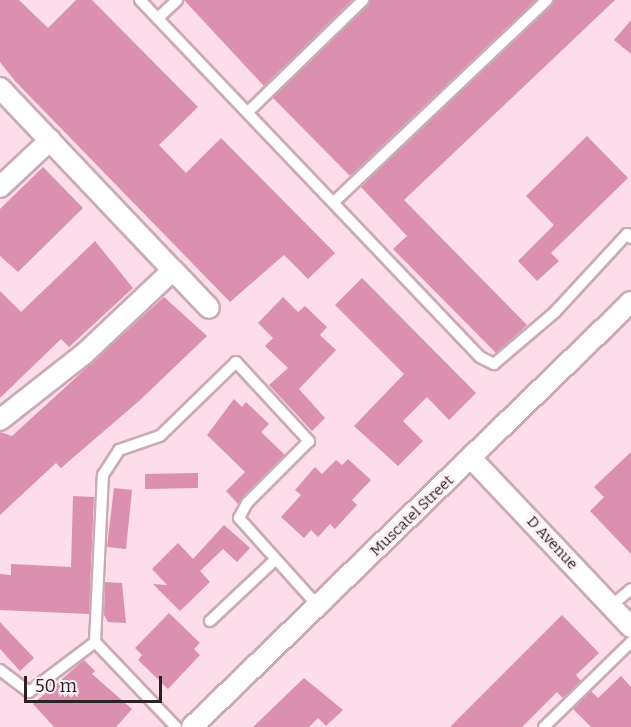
<!DOCTYPE html>
<style>
body{margin:0}
#map{position:relative;width:631px;height:727px;overflow:hidden;background:#fddde9;font-family:Bitter,serif}
div>[style]{position:absolute}
.building>*{inset:0;background:#da90ae}
.roads{filter:drop-shadow(2px 0 #c9aab5) drop-shadow(-2px 0 #c9aab5) drop-shadow(0 2px #c9aab5) drop-shadow(0 -2px #c9aab5)}
.service>*{height:10px;margin:-5px;padding:0 5px;transform-origin:5px;border-radius:5px;background:#fff}
.minor>*{height:20px;margin:-10px;padding:0 10px;transform-origin:10px;border-radius:10px;background:#fff}
span{translate:-50% -50%;white-space:nowrap;text-align:center;line-height:1.15;-webkit-text-stroke:5px #fdf0f5;paint-order:stroke}
.street-label{font-size:15px;color:#2c2125}
.scale{position:absolute;left:24px;top:676px;width:138px;height:27px;box-sizing:border-box;border:3px solid #2c2125;border-top:0;padding-left:8px;font-size:18px;line-height:21px;white-space:nowrap;color:#2c2125;-webkit-text-stroke:4px #fdf0f5;paint-order:stroke}
</style>
<div id="map">
<div class="building">
<div style="clip-path:polygon(0 0,19px 0,48px 28px,76px 0,92px 0,198px 107px,159px 145px,186px 173px,221px 138px,335px 253px,308px 279px,284px 255px,230px 302px,15px 81px,0 62px)"></div>
<div style="clip-path:polygon(184px 0,352px 0,264px 86px)"></div>
<div style="clip-path:polygon(370px 0,536px 0,350px 176px,273px 98px)"></div>
<div style="clip-path:polygon(554px 0,615px 0,404px 200px,527px 325px,496px 353px,393px 249px,407px 236px,361px 187px)"></div>
<div style="clip-path:polygon(631px 20px,631px 54px,614px 40px)"></div>
<div style="clip-path:polygon(587px 136px,628px 178px,551px 253px,559px 261px,537px 281px,518px 261px,554px 225px,526px 196px)"></div>
<div style="clip-path:polygon(43px 167px,83px 208px,18px 272px,0 256px,0 209px)"></div>
<div style="clip-path:polygon(95px 241px,133px 288px,69px 347px,61px 339px,0 398px,0 291px,21px 312px)"></div>
<div style="clip-path:polygon(362px 278px,476px 393px,449px 420px,427px 397px,403px 421px,423px 441px,398px 466px,354px 426px,404px 374px,335px 305px)"></div>
<div style="clip-path:polygon(164px 297px,207px 336px,139px 401px,61px 468px,56px 463px,0 515px,0 432px,12px 436px)"></div>
<div style="clip-path:polygon(283px 297px,298px 312px,305px 306px,327px 327px,320px 335px,336px 350px,299px 389px,325px 418px,312px 431px,269px 385px,288px 368px,265px 346px,273px 338px,258px 323px)"></div>
<div style="clip-path:polygon(234px 399px,242px 407px,246px 402px,269px 424px,261px 432px,285px 455px,238px 504px,226px 491px,245px 472px,207px 435px)"></div>
<div style="clip-path:polygon(631px 452px,631px 554px,590px 511px,604px 497px,594px 487px)"></div>
<div style="clip-path:polygon(348px 459px,371px 480px,352px 500px,357px 505px,335px 529px,330px 524px,318px 537px,311px 530px,304px 538px,281px 517px,301px 495px,295px 490px,315px 467px,322px 474px,336px 460px,342px 465px)"></div>
<div style="clip-path:polygon(198px 473px,198px 488px,145px 489px,145px 474px)"></div>
<div style="clip-path:polygon(114px 488px,132px 490px,126px 549px,107px 547px)"></div>
<div style="clip-path:polygon(73px 496px,94px 497px,89px 614px,0 610px,0 574px,11px 575px,11px 564px,71px 567px)"></div>
<div style="clip-path:polygon(224px 525px,250px 548px,237px 562px,223px 549px,200px 571px,210px 582px,180px 611px,153px 584px,167px 585px,152px 569px,178px 543px,193px 559px)"></div>
<div style="clip-path:polygon(105px 582px,122px 583px,126px 623px,108px 622px,104px 615px)"></div>
<div style="clip-path:polygon(169px 613px,200px 643px,194px 649px,200px 655px,168px 689px,138px 660px,142px 655px,135px 648px)"></div>
<div style="clip-path:polygon(562px 615px,599px 653px,576px 675px,581px 681px,563px 698px,557px 692px,522px 727px,450px 727px)"></div>
<div style="clip-path:polygon(0 622px,34px 658px,20px 671px,0 649px)"></div>
<div style="clip-path:polygon(84px 660px,95px 671px,92px 674px,132px 709px,116px 727px,54px 727px,33px 704px)"></div>
<div style="clip-path:polygon(621px 676px,631px 687px,631px 727px,591px 727px,573px 709px,591px 691px,598px 698px)"></div>
<div style="clip-path:polygon(304px 678px,343px 710px,326px 726px,318px 718px,309px 727px,253px 727px)"></div>
</div>
<div class="roads">
<div class="service">
<div style="left:140px;top:0;width:493px;rotate:46.4deg"></div>
<div style="left:480px;top:357px;width:16px;rotate:27deg"></div>
<div style="left:494px;top:364px;width:80px;rotate:-40.4deg"></div>
<div style="left:555px;top:312px;width:106px;rotate:-47.3deg"></div>
<div style="left:627px;top:234px;width:6px;rotate:45deg"></div>
<div style="left:158px;top:18px;width:26px;rotate:-43deg"></div>
<div style="left:249px;top:111px;width:159px;rotate:-44.2deg"></div>
<div style="left:335px;top:201px;width:292px;rotate:-43.5deg"></div>
<div style="left:611px;top:606px;width:26px;rotate:-40deg"></div>
<div style="left:210px;top:621px;width:89px;rotate:-43.2deg"></div>
<div style="left:0;top:670px;width:36px;rotate:37deg"></div>
<div style="left:29px;top:692px;width:83px;rotate:-37.1deg"></div>
<div style="left:176px;top:727px;width:117px;rotate:-133.6deg"></div>
<div style="left:95px;top:642px;width:167px;rotate:-87.3deg"></div>
<div style="left:103px;top:475px;width:30px;rotate:-57deg"></div>
<div style="left:119px;top:450px;width:43px;rotate:-18.9deg"></div>
<div style="left:160px;top:436px;width:106px;rotate:-44.2deg"></div>
<div style="left:236px;top:362px;width:108px;rotate:47.3deg"></div>
<div style="left:309px;top:441px;width:88px;rotate:135deg"></div>
<div style="left:247px;top:503px;width:17px;rotate:118deg"></div>
<div style="left:239px;top:518px;width:118px;rotate:48.1deg"></div>
<div style="left:544px;top:727px;width:122px;rotate:-44.3deg"></div>
</div>
<div class="minor">
<div style="left:0;top:88px;width:251px;rotate:46.5deg"></div>
<div style="left:0;top:187px;width:69px;rotate:-43.2deg"></div>
<div style="left:0;top:420px;width:107px;rotate:-38.2deg"></div>
<div style="left:84px;top:354px;width:122px;rotate:-43.3deg"></div>
<div style="left:173px;top:270px;width:52px;rotate:46.5deg"></div>
<div style="left:472px;top:459px;width:231px;rotate:46.6deg"></div>
<div style="left:192px;top:727px;width:611px;rotate:-44.07deg"></div>
</div>
</div>
<div class="street-label">
<span style="left:412px;top:516px;rotate:-44deg">Muscatel Street</span>
<span style="left:552px;top:543px;rotate:47deg">D Avenue</span>
</div>
<div class="scale">50 m</div>
</div>
